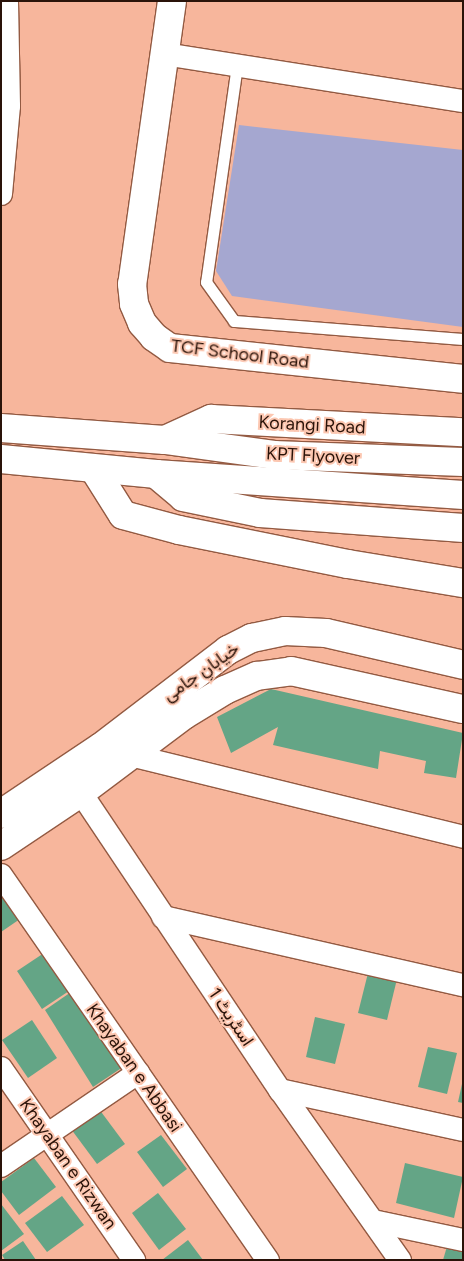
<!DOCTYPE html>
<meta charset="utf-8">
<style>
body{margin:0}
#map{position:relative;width:464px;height:1261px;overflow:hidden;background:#f7b69c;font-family:Figtree,Vazirmatn,sans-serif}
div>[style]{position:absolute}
.green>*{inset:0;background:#a5a7d0}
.building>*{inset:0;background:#64a586}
.roads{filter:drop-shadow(1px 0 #935a42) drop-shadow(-1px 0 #935a42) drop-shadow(0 1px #935a42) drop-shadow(0 -1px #935a42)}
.lane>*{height:11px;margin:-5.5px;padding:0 5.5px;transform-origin:5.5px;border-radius:5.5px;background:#fff}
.street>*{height:22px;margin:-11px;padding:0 11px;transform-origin:11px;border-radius:11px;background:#fff}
.secondary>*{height:28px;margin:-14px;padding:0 14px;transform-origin:14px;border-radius:14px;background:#fff}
.primary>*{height:28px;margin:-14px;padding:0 14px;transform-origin:14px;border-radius:14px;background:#fff}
span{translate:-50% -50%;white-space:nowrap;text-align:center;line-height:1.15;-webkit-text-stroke:4px #fcc7b1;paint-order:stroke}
.street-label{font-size:18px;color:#2a1309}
.frame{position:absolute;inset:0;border:2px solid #2a1309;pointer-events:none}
</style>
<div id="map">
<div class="green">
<div style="clip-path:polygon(239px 125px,463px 150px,463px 327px,232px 296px,216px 271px)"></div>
</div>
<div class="building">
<div style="clip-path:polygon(271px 689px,463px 733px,456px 778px,424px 773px,426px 761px,380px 751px,378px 769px,273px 745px,278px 727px,231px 753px,217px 717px)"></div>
<div style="clip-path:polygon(1px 892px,20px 919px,1px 932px)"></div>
<div style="clip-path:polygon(47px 951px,72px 989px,42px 1009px,17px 971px)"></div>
<div style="clip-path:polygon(368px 973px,397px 979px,387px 1020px,358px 1013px)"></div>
<div style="clip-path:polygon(74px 990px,123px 1067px,93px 1087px,45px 1010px)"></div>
<div style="clip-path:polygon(315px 1017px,345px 1024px,335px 1064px,306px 1057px)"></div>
<div style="clip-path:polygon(32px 1020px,57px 1058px,28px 1078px,2px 1040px)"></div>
<div style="clip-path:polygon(428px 1047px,457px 1053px,447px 1094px,418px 1087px)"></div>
<div style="clip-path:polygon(462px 1084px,463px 1084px,463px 1103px,458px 1102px)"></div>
<div style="clip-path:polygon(99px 1109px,125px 1144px,97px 1164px,71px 1129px)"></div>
<div style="clip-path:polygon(161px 1135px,187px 1169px,163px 1187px,137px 1152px)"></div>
<div style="clip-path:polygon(34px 1158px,56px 1187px,19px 1215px,1px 1191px,1px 1182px)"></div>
<div style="clip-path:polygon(405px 1163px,463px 1177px,454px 1218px,396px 1203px)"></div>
<div style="clip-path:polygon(158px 1193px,186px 1229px,159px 1250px,132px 1213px)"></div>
<div style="clip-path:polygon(62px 1196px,84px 1225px,47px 1252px,25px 1223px)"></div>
<div style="clip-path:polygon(1px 1204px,24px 1234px,1px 1251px)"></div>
<div style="clip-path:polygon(188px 1240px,203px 1260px,162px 1260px)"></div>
<div style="clip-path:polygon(23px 1241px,36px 1260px,5px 1260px,2px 1255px)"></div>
<div style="clip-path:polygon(448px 1243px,463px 1246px,463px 1260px,443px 1260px)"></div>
</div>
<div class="roads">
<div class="lane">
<div style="left:237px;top:65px;width:219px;rotate:98.1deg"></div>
<div style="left:206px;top:282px;width:48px;rotate:54.3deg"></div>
<div style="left:234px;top:321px;width:230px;rotate:4.5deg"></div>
</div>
<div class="street">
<div style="left:165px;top:54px;width:302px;rotate:9deg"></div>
<div style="left:1px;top:194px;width:88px;rotate:-84.8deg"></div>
<div style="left:9px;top:106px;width:105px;rotate:-91.1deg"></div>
<div style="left:130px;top:755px;width:343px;rotate:13.8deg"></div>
<div style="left:71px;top:778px;width:376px;rotate:56.2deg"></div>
<div style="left:280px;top:1090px;width:208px;rotate:54.8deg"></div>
<div style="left:1px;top:875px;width:469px;rotate:55.3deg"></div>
<div style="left:163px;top:917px;width:308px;rotate:12.8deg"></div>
<div style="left:1px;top:1068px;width:234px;rotate:55.3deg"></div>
<div style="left:280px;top:1090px;width:187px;rotate:12.3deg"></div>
<div style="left:1px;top:1166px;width:166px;rotate:-34.2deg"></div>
<div style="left:373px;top:1221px;width:92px;rotate:11.9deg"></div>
</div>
<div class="secondary">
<div style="left:172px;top:1px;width:286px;rotate:98deg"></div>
<div style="left:132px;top:284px;width:20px;rotate:84deg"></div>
<div style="left:134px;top:304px;width:21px;rotate:67deg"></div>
<div style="left:142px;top:323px;width:18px;rotate:49deg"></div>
<div style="left:154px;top:337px;width:19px;rotate:35deg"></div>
<div style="left:170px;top:348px;width:295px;rotate:6deg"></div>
<div style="left:1px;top:814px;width:120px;rotate:-33.8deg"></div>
<div style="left:101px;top:747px;width:160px;rotate:-37.4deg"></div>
<div style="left:228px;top:650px;width:27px;rotate:-27deg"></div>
<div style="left:252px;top:638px;width:34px;rotate:-12deg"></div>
<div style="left:285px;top:631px;width:41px;rotate:2.8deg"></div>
<div style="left:326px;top:633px;width:141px;rotate:13.1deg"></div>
<div style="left:1px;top:846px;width:95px;rotate:-33.9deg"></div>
<div style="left:80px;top:793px;width:130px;rotate:-36.9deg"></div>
<div style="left:184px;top:715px;width:48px;rotate:-31.4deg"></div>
<div style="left:225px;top:690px;width:35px;rotate:-24deg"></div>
<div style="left:257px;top:676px;width:34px;rotate:-8deg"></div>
<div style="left:291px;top:671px;width:176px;rotate:12.5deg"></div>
</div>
<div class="primary">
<div style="left:1px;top:428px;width:164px;rotate:4.2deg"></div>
<div style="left:165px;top:440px;width:110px;rotate:7.8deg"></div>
<div style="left:274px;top:455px;width:189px;rotate:2.1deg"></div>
<div style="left:165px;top:440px;width:51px;rotate:-24.5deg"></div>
<div style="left:211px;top:419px;width:252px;rotate:3deg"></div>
<div style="left:1px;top:459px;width:156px;rotate:5.5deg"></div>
<div style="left:156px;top:474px;width:308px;rotate:3.9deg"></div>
<div style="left:94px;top:469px;width:54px;rotate:57.8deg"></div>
<div style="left:123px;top:515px;width:58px;rotate:15deg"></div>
<div style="left:179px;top:530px;width:172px;rotate:11.4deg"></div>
<div style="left:348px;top:564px;width:117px;rotate:9.4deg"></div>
<div style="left:156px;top:474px;width:35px;rotate:40deg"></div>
<div style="left:183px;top:497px;width:79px;rotate:11.7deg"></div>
<div style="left:260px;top:513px;width:204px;rotate:4.2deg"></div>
</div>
</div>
<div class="street-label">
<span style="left:240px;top:354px;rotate:7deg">TCF School Road</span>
<span style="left:312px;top:425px;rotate:3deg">Korangi Road</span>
<span style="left:313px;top:456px;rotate:3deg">KPT Flyover</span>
<span style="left:201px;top:672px;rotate:-35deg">خیابانِ جامی</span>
<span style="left:231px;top:1017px;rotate:56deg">اسٹریٹ 1</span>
<span style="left:134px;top:1068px;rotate:55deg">Khayaban e Abbasi</span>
<span style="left:68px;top:1164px;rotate:55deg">Khayaban e Rizwan</span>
</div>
<div class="frame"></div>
</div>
